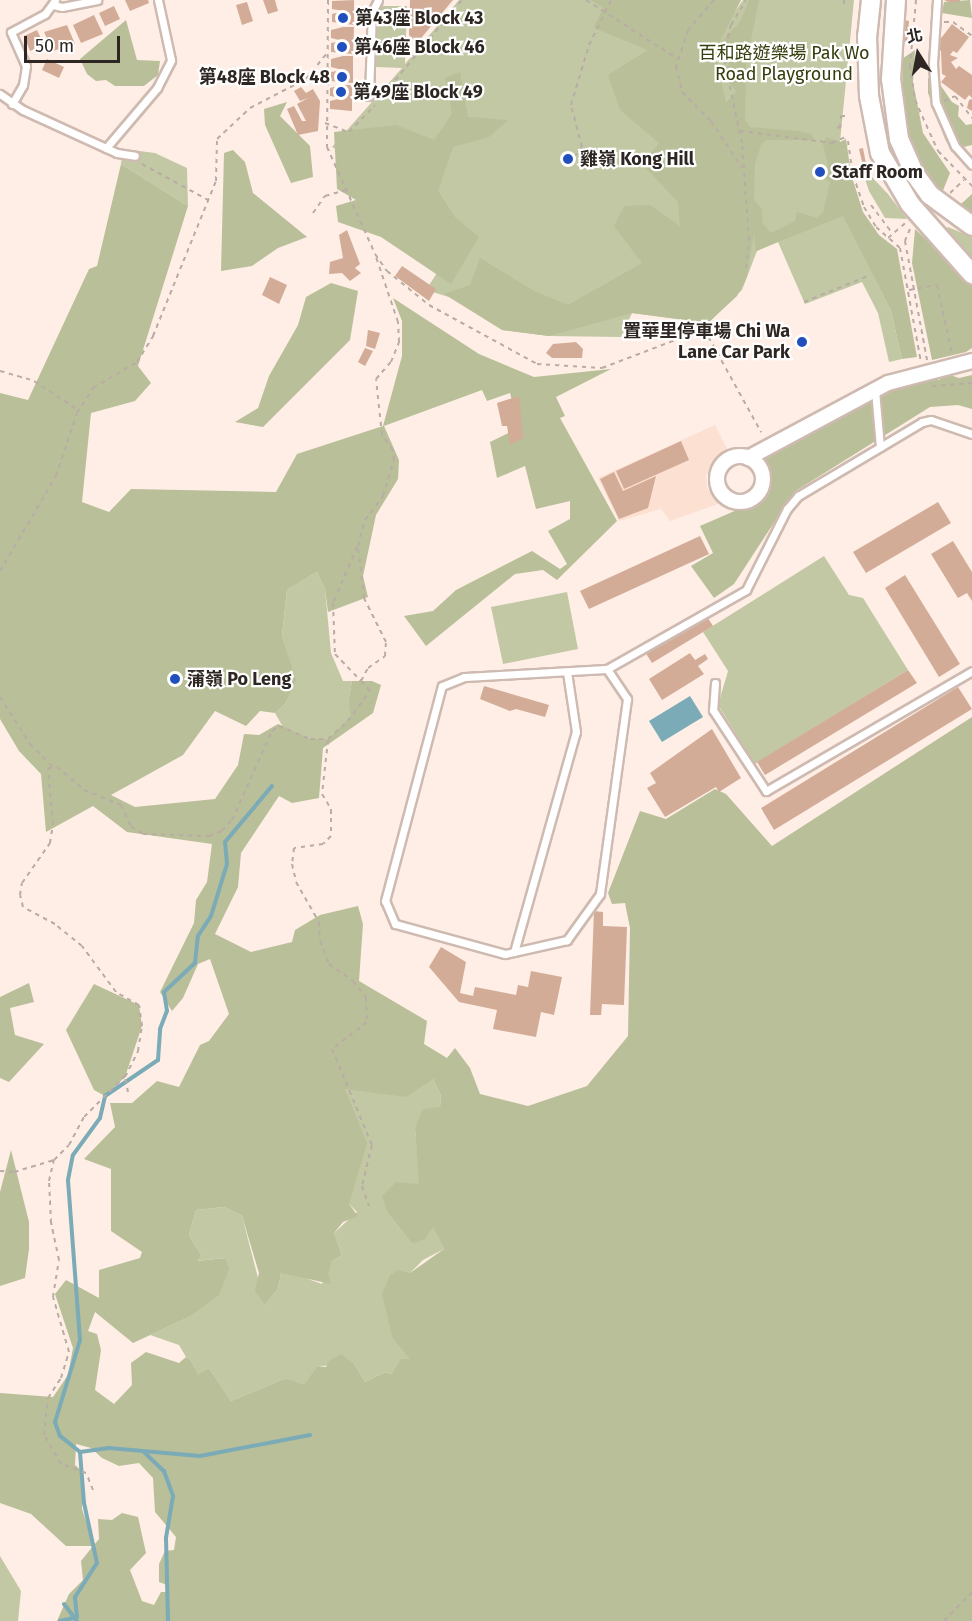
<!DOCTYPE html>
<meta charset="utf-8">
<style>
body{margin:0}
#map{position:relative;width:972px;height:1621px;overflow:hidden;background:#feeee5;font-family:"Fira Sans","Noto Sans TC",sans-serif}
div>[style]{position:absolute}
.built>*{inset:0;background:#fce0d1}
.green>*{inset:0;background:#c2c8a4}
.forest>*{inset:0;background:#b9bf98}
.water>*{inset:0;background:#7babb7}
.stream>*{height:4px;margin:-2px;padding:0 2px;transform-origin:2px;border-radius:2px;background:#7babb7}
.building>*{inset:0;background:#d3ac97}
.path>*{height:2px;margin-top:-1px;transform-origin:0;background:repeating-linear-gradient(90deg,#b9aca5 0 4.5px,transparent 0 9px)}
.roads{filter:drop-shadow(2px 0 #cebab0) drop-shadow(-2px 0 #cebab0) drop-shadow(0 2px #cebab0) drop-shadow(0 -2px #cebab0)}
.lane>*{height:7px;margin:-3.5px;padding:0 3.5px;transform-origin:3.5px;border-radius:3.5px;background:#fff}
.street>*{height:14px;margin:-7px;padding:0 7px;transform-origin:7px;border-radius:7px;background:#fff}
.street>.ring{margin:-7px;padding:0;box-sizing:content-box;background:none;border:14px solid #fff;border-radius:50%}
.secondary>*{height:18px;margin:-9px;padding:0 9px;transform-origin:9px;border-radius:9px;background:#fff}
.dots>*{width:16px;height:16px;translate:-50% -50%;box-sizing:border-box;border:3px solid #fff;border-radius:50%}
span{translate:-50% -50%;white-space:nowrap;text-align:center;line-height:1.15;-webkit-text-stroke:4.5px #fff;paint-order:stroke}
.poi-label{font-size:18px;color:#2d2622;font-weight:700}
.left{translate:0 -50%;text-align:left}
.right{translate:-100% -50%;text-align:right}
.park-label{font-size:18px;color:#383d0d}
.north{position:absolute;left:888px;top:24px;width:60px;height:60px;-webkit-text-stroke:4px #fff;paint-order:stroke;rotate:349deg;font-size:16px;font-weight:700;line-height:24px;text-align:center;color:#2d2622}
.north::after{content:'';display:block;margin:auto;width:21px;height:27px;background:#2d2622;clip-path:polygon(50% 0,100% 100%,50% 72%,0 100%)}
.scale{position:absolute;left:24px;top:36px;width:96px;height:27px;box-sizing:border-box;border:3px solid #2d2622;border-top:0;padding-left:8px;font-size:18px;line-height:21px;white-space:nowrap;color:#2d2622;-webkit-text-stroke:4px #fff;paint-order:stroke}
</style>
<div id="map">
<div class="built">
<div style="clip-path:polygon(715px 425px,730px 455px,714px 463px,706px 475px,707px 487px,718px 504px,670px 521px,661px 509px,619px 521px,598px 478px)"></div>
</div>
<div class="green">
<div style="clip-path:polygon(459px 0,741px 0,733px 14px,743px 0,854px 0,840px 142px,843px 215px,891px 311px,902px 359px,889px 362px,878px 313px,862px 282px,805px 304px,778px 242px,757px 251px,742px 290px,708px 323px,632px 313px,621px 337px,549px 336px,502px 330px,491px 310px,426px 290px,462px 234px,405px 185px,332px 147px,402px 68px,376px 67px,377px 6px,407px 6px,405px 64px)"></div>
<div style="clip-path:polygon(123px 149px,155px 153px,187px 168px,188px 206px,121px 164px)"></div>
<div style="clip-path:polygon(869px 174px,888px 194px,907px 219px,885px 218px,869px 191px,865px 179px)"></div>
<div style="clip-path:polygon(948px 227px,972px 237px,972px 264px,943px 231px)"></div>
<div style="clip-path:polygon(824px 556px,849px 595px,863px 598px,908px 670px,755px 764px,718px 705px,728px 671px,703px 632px)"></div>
<div style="clip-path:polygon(317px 572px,325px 589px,331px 653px,343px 681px,352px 681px,348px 702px,352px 716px,328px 739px,310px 739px,284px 729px,275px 713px,285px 704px,295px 680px,282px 636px,287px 590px)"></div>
<div style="clip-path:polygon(567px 592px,578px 649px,503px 664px,491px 607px)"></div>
<div style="clip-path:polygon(433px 1079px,441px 1096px,440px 1107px,415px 1128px,420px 1184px,389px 1215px,412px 1244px,433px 1226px,444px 1249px,423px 1260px,410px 1273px,393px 1339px,411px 1359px,392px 1374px,385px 1372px,365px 1382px,355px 1365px,317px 1366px,304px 1386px,286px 1378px,231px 1401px,209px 1368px,198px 1376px,191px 1360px,186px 1357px,179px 1345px,150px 1335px,189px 1317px,225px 1258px,196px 1261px,201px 1255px,189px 1235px,196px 1210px,224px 1207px,242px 1216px,265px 1305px,278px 1289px,281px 1273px,291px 1273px,322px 1284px,332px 1261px,342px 1255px,334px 1233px,357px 1212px,349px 1204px,345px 1088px)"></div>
<div style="clip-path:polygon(0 1556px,21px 1591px,18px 1621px,0 1621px)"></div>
</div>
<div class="forest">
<div style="clip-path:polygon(591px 0,741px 0,718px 45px,718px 67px,726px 103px,736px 91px,728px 82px,725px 70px,730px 62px,724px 39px,740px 22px,749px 0,759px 0,746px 65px,745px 120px,750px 127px,798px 131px,812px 134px,814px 140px,766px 140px,761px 145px,755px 164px,754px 200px,761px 208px,763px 224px,771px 233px,795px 221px,797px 212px,817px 218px,823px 213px,830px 182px,822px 177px,828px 165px,823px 144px,826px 137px,840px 142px,846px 139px,851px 174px,863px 212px,879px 235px,897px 249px,917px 357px,902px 359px,891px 311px,843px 216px,756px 251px,754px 233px,747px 277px,737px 296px,708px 323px,632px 313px,549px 336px,502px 330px,444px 294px,470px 285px,480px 258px,534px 291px,568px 305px,642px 263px,614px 226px,624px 206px,650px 205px,680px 226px,678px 202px,642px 164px,659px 143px,620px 110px,608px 75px,648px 50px,594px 28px,603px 8px)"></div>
<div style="clip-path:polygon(970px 0,972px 18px,942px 13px,944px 2px)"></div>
<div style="clip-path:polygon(126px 20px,137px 60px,160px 61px,158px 75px,144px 86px,115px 86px,106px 80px,96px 81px,87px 74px,80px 59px)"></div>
<div style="clip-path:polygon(915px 50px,913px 82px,923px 133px,950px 173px,942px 193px,923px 169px,911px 143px,903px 108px,902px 59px)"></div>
<div style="clip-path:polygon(460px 72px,468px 117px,508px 120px,489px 137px,453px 147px,438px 191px,455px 217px,479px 237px,451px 284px,381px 237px,338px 222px,336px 206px,356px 200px,337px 189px,334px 132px,396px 125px,434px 140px,452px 114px,445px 78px)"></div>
<div style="clip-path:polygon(935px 77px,952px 102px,959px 106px,958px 116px,966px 125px,972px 124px,972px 145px,951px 150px,945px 139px,928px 93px,928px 78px)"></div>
<div style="clip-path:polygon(287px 102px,280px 116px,310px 146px,313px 177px,291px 183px,265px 125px,264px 109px)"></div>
<div style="clip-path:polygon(233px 150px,245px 162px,253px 193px,307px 237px,278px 248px,252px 266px,221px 271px,224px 153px)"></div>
<div style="clip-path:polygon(evenodd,121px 164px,188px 206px,138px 366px,151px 383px,135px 401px,91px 413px,82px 502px,109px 512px,131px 489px,276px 492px,297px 454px,383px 426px,402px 356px,402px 321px,393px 298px,479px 354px,534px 377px,611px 369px,556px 397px,565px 416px,560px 418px,617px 521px,557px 580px,543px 570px,515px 574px,426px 646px,404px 616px,433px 611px,456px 590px,532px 551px,560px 569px,567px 564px,548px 531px,570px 519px,570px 501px,536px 509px,525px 466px,497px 478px,490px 442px,519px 428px,510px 393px,487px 401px,482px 390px,384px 426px,399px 460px,398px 479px,376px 515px,363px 576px,368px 597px,328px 612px,325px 589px,317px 572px,287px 590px,282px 636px,296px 680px,285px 704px,275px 713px,260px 711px,246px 726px,215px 711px,183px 755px,111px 795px,135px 807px,215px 799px,238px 765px,244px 734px,259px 735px,278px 724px,310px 739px,328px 739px,351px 716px,348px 702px,352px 681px,372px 681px,381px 685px,373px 713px,323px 748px,319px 798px,292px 803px,279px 796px,241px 853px,238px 887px,215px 934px,251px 952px,292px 942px,295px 930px,320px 915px,358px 906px,363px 924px,359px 981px,427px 1021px,424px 1044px,447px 1058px,455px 1048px,470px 1068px,480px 1094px,528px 1106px,587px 1086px,628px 1036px,630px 928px,625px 903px,612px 904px,608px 893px,640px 811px,666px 819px,715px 789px,726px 794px,772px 846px,972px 717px,972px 1621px,57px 1621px,69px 1594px,83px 1580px,81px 1561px,93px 1546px,66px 1546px,31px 1514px,0 1503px,0 1393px,53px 1397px,68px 1375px,73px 1348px,55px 1294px,66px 1280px,99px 1298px,99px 1270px,140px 1258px,142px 1252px,111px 1231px,111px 1169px,84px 1159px,115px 1127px,110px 1103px,132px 1103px,157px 1081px,179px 1087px,200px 1045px,209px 1041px,229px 1014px,210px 959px,198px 964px,183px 998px,172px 1011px,160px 992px,194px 923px,196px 900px,207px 882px,212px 844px,127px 832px,93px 806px,46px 832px,41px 774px,19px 751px,0 719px,0 393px,28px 400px,89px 269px,97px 266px,121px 164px,433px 1079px,441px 1096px,440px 1107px,423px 1109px,415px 1128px,419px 1184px,396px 1182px,382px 1196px,389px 1215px,412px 1244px,425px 1239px,433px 1227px,444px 1249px,410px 1273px,398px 1270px,390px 1275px,382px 1294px,393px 1339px,410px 1359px,401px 1359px,392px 1374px,385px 1372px,365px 1382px,355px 1365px,341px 1354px,330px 1360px,326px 1367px,317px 1366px,304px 1385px,286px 1378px,231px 1401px,209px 1368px,198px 1375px,191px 1360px,186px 1357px,179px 1363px,146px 1352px,131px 1363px,132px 1385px,114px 1404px,95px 1390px,101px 1350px,97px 1334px,88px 1331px,95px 1312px,133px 1343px,189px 1317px,219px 1295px,229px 1269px,225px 1258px,197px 1261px,201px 1255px,189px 1235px,196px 1210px,224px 1207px,242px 1216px,259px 1273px,255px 1291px,265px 1305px,278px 1289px,281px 1273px,331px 1284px,328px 1274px,332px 1261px,342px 1255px,334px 1233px,343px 1222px,358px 1216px,349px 1204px,367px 1143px,345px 1089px,406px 1097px,433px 1079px,121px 164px,76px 1444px,91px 1448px,102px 1458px,119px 1466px,139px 1463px,153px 1478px,155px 1512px,176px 1537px,174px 1550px,165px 1551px,159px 1564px,159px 1582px,167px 1585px,166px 1592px,161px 1592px,154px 1605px,142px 1601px,130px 1570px,146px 1553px,138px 1517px,122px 1513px,112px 1520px,98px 1519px,99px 1539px,94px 1545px,82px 1509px,82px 1471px,75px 1465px,76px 1444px)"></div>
<div style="clip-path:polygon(972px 194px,972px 217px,952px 204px,961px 204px)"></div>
<div style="clip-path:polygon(915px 229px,972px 283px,972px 348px,966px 352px,932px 360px,912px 263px)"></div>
<div style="clip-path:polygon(331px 283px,358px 291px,350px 340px,263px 427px,235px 422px,258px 408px,269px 376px,298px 325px,306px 297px)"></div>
<div style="clip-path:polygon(947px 374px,959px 378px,972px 375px,972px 409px,958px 405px,930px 407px,794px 492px,734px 584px,714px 598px,691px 566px,713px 553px,700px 526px,760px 500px,771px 486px,765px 459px,888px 391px,923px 378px,939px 380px)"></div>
<div style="clip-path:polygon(29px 983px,34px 1002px,10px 1008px,15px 1035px,44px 1044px,9px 1082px,0 1078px,0 997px)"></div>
<div style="clip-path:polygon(94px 984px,139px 1005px,142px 1026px,125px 1077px,105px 1096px,94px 1090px,66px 1030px)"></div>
<div style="clip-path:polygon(11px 1150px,29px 1222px,29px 1249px,25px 1278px,0 1286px,0 1192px)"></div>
</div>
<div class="water">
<div style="clip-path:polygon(690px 696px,703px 717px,662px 742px,649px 721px)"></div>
</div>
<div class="stream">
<div style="left:80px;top:1452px;width:29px;rotate:-8deg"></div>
<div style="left:109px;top:1448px;width:91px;rotate:5deg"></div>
<div style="left:200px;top:1456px;width:112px;rotate:-10.8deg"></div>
<div style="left:144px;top:1452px;width:28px;rotate:44deg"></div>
<div style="left:164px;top:1471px;width:27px;rotate:70deg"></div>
<div style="left:173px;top:1496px;width:43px;rotate:99.5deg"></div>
<div style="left:166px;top:1538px;width:83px;rotate:88.6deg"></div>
<div style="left:64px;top:1604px;width:21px;rotate:53deg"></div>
<div style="left:60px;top:1621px;width:17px;rotate:-13deg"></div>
<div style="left:77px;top:1617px;width:20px;rotate:-96deg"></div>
<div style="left:75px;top:1597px;width:40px;rotate:-57.1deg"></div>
<div style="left:97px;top:1563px;width:61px;rotate:-102.2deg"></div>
<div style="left:84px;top:1503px;width:51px;rotate:-94.5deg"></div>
<div style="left:80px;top:1452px;width:26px;rotate:-141deg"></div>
<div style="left:60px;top:1436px;width:15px;rotate:-110deg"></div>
<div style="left:55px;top:1422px;width:86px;rotate:-73deg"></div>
<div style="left:80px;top:1340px;width:160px;rotate:-94.3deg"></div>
<div style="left:68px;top:1180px;width:25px;rotate:-79deg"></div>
<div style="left:73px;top:1155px;width:46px;rotate:-53.9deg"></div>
<div style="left:100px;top:1118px;width:23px;rotate:-77deg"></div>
<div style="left:105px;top:1096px;width:64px;rotate:-34.2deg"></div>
<div style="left:158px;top:1060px;width:31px;rotate:-86deg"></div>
<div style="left:160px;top:1029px;width:19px;rotate:-69deg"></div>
<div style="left:167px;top:1011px;width:19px;rotate:-99deg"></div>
<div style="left:164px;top:992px;width:42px;rotate:-43.1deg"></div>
<div style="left:195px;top:963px;width:27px;rotate:-84deg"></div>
<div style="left:198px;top:936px;width:24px;rotate:-57deg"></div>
<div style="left:211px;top:916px;width:54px;rotate:-72.9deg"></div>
<div style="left:227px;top:864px;width:22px;rotate:-95deg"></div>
<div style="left:225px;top:842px;width:73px;rotate:-50deg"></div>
</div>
<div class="building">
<div style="clip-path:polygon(125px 0,148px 0,149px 3px,130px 11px)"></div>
<div style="clip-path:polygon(263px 0,275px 0,278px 11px,268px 14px)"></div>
<div style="clip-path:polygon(354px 0,354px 25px,332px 22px,332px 14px,344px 11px,332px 9px,332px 1px)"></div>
<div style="clip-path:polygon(453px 0,417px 43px,409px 35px,410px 0)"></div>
<div style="clip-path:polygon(944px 0,960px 0,960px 1px,951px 3px)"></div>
<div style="clip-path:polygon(247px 2px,253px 21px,242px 25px,236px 5px)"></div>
<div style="clip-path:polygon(114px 6px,120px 19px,105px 26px,99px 13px)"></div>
<div style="clip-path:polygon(94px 15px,103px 34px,81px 43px,73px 25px)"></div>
<div style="clip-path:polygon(905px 20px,909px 21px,907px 42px,903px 42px)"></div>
<div style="clip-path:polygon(952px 24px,969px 37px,957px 53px,953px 51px,950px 55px,958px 58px,951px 62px,956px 69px,959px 66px,972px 75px,972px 98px,969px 95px,965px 100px,941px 82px,946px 76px,942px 74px,941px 51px,935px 46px)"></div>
<div style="clip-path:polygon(67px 25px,75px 44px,53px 51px,44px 32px)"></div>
<div style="clip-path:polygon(343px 27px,354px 27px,353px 54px,331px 52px,331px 43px,343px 41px,331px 38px,331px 30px)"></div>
<div style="clip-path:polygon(37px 30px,44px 45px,30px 51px,24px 36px)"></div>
<div style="clip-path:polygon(343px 56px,353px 56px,353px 83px,331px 81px,331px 72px,343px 70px,331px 67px,331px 59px)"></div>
<div style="clip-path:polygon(47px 59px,64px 67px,59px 78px,42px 70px)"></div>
<div style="clip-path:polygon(342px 85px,352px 85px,352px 111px,330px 109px,330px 101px,342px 98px,330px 96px,330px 88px)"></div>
<div style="clip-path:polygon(301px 87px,306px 93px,313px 89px,320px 101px,318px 131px,298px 135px,287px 109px,294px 106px,302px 121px,306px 121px,297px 104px,308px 98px,300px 101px,294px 91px)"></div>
<div style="clip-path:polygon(969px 100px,972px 99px,972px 111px,967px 108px)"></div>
<div style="clip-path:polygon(863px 148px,867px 169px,864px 170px,859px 149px)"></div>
<div style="clip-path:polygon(817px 168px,823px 168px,823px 175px,817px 175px)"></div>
<div style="clip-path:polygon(347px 230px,360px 264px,355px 268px,361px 273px,350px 281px,342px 273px,329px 274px,330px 262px,343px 258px,339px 235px)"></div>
<div style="clip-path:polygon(402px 266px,436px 289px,429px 301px,395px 276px)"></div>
<div style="clip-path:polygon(270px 277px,287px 285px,279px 304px,262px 295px)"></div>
<div style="clip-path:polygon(368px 330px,380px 333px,375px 349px,366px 346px)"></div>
<div style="clip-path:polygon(576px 342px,583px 349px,582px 358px,552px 358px,546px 353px,553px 344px)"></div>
<div style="clip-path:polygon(365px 348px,373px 351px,365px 366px,358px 362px)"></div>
<div style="clip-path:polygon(519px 396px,523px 438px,510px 445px,507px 426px,502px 426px,497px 403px)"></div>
<div style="clip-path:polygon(681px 441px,689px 460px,624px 489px,616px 471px)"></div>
<div style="clip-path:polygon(614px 472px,623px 491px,656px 476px,648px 508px,619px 519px,600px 479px)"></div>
<div style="clip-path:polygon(938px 502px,951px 523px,866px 573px,853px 552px)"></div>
<div style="clip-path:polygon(700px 536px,709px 554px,589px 609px,580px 591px)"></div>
<div style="clip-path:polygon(953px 541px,972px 572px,972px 601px,967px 593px,958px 598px,931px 554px)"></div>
<div style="clip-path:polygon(905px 575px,960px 664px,939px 677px,885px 588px)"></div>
<div style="clip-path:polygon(706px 615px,713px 626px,652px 663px,645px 652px)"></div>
<div style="clip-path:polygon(690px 653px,695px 660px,705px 654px,708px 659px,698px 666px,704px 674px,662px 700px,649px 679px)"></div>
<div style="clip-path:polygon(908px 670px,917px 683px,765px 775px,757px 762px)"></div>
<div style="clip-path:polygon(484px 686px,549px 705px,545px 717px,516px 709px,510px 711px,480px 699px)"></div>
<div style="clip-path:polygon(958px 687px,972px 709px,774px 830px,761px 808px)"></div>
<div style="clip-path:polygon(712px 729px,741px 778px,719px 792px,716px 787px,665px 817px,647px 788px,656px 783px,650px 773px)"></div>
<div style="clip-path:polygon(594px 911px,603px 912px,603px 926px,627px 927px,624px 1005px,602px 1004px,601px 1015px,590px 1015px)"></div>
<div style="clip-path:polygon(441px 947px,466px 962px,460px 993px,473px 996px,475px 987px,516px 995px,518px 985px,528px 987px,531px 971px,562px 977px,554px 1015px,541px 1012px,536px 1037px,493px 1029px,497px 1010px,459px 1002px,429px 967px)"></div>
</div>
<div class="path">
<div style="left:328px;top:0;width:147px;rotate:90.4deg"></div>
<div style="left:327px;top:147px;width:117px;rotate:65.8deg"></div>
<div style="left:375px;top:254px;width:21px;rotate:55deg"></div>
<div style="left:387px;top:271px;width:54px;rotate:39deg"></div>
<div style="left:429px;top:305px;width:123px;rotate:28.6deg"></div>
<div style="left:537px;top:364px;width:65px;rotate:3.5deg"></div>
<div style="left:602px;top:368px;width:109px;rotate:-20.9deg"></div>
<div style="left:704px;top:329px;width:118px;rotate:61deg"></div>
<div style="left:586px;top:0;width:109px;rotate:32.7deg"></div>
<div style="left:714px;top:0;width:40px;rotate:131deg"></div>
<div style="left:688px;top:30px;width:38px;rotate:108deg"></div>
<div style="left:676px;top:66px;width:27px;rotate:77deg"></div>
<div style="left:682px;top:92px;width:41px;rotate:45deg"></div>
<div style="left:711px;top:121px;width:56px;rotate:56.6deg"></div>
<div style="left:916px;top:0;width:65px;rotate:95.3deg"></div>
<div style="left:910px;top:65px;width:35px;rotate:82deg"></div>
<div style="left:915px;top:100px;width:56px;rotate:65.7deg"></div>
<div style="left:938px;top:151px;width:49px;rotate:45.8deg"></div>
<div style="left:844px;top:4px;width:4px;rotate:-90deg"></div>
<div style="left:944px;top:22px;width:9px"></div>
<div style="left:953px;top:22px;width:24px;rotate:36deg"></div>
<div style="left:378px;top:101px;width:131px;rotate:-50.3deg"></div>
<div style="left:944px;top:101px;width:12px;rotate:-24deg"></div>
<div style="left:955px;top:96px;width:28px;rotate:52deg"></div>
<div style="left:325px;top:123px;width:26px;rotate:21deg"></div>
<div style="left:349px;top:132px;width:37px;rotate:-46deg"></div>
<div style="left:837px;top:127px;width:3px;rotate:18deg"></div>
<div style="left:840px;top:128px;width:12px;rotate:-85deg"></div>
<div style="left:841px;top:116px;width:5px"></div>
<div style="left:740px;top:131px;width:93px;rotate:7.4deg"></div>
<div style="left:832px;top:143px;width:17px;rotate:-24deg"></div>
<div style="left:848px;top:141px;width:34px;rotate:82deg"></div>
<div style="left:853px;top:175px;width:34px;rotate:71deg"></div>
<div style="left:864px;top:207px;width:23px;rotate:59deg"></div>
<div style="left:876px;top:227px;width:32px;rotate:41deg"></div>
<div style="left:900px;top:248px;width:116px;rotate:79.6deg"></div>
<div style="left:142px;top:164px;width:75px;rotate:28.6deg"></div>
<div style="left:569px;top:164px;width:21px;rotate:-53deg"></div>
<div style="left:582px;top:147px;width:43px;rotate:-104.7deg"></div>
<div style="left:571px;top:105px;width:63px;rotate:-73.3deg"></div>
<div style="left:589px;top:45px;width:50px;rotate:-63.9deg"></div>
<div style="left:950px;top:193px;width:19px;rotate:-43deg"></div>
<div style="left:871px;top:205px;width:36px;rotate:53deg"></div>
<div style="left:313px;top:213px;width:21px;rotate:-55deg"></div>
<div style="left:325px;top:196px;width:22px;rotate:-16deg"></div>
<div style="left:910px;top:229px;width:13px;rotate:113deg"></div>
<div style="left:905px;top:241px;width:121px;rotate:79.5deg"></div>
<div style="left:888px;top:238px;width:23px;rotate:-41deg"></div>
<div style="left:746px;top:268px;width:28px;rotate:-84deg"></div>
<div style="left:749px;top:240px;width:97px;rotate:-94.1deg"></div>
<div style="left:742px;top:143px;width:90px;rotate:-102.2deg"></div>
<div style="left:723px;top:55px;width:31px;rotate:-75deg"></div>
<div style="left:731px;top:25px;width:29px;rotate:-59deg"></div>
<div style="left:909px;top:290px;width:28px;rotate:-10deg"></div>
<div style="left:937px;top:285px;width:71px;rotate:77.7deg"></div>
<div style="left:804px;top:302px;width:69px;rotate:-22.1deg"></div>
<div style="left:0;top:371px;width:35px;rotate:16deg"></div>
<div style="left:34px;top:381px;width:53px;rotate:33.4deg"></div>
<div style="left:932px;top:386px;width:40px;rotate:-4.3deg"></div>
<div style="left:357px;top:547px;width:61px;rotate:113.2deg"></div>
<div style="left:333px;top:603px;width:51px;rotate:87.8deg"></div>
<div style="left:335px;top:654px;width:37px;rotate:46deg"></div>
<div style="left:0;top:571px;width:110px;rotate:-59.5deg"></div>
<div style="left:56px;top:476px;width:66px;rotate:-71.6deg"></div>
<div style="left:77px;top:413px;width:30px;rotate:-57deg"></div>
<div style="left:93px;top:388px;width:51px;rotate:-30.6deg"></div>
<div style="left:137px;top:362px;width:31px;rotate:-58deg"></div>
<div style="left:153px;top:336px;width:167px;rotate:-67.9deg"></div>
<div style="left:216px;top:181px;width:42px;rotate:-88.6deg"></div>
<div style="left:217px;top:139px;width:45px;rotate:-43.2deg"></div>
<div style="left:250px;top:108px;width:63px;rotate:-27.4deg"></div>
<div style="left:306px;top:79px;width:33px;rotate:-51deg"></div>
<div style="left:0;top:697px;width:56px;rotate:57.4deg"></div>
<div style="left:30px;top:744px;width:34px;rotate:45deg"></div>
<div style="left:328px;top:740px;width:54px;rotate:96.3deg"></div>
<div style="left:322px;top:794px;width:17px;rotate:59deg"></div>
<div style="left:331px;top:809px;width:27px;rotate:90deg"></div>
<div style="left:331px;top:836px;width:11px;rotate:135deg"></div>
<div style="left:323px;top:844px;width:29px;rotate:172deg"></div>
<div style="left:294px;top:848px;width:16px;rotate:97deg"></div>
<div style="left:292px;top:864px;width:18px;rotate:77deg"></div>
<div style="left:296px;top:882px;width:46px;rotate:60.1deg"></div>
<div style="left:319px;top:922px;width:19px;rotate:87deg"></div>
<div style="left:320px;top:941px;width:25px;rotate:69deg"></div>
<div style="left:329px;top:964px;width:29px;rotate:35deg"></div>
<div style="left:353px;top:981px;width:21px;rotate:51deg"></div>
<div style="left:366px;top:997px;width:25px;rotate:88deg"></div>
<div style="left:367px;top:1022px;width:44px;rotate:142.4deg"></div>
<div style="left:332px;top:1049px;width:104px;rotate:67.4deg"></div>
<div style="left:372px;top:1145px;width:42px;rotate:103.7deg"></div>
<div style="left:362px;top:1186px;width:21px;rotate:71deg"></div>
<div style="left:128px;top:1092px;width:15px;rotate:-101deg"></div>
<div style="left:125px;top:1077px;width:29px;rotate:-63deg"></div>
<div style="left:138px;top:1051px;width:25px;rotate:-81deg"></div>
<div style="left:142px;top:1026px;width:21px;rotate:-98deg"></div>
<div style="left:139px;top:1005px;width:26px;rotate:-151deg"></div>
<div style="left:116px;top:992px;width:57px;rotate:-126.5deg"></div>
<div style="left:82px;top:946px;width:35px;rotate:-141deg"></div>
<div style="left:55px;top:924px;width:36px;rotate:-152deg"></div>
<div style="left:23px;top:907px;width:12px;rotate:-104deg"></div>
<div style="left:20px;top:895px;width:12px;rotate:-81deg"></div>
<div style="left:22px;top:883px;width:49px;rotate:-55deg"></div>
<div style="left:50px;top:843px;width:19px;rotate:-81deg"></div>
<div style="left:53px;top:824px;width:56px;rotate:-95.1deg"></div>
<div style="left:48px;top:768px;width:9px;rotate:-6deg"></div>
<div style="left:57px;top:767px;width:35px;rotate:40deg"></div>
<div style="left:84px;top:790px;width:40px;rotate:22deg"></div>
<div style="left:121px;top:805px;width:23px;rotate:65deg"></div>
<div style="left:131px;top:826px;width:14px;rotate:34deg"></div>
<div style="left:143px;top:834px;width:66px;rotate:1.7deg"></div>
<div style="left:209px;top:836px;width:14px;rotate:-21deg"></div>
<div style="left:222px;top:831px;width:15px;rotate:-48deg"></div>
<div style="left:232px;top:820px;width:98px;rotate:-65.8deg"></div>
<div style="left:272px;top:731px;width:9px;rotate:-36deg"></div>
<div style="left:279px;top:726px;width:34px;rotate:23deg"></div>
<div style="left:310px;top:739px;width:18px"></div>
<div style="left:328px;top:739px;width:27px;rotate:-42deg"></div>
<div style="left:348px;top:721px;width:37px;rotate:-54deg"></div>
<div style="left:370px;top:691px;width:13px;rotate:-132deg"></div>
<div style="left:361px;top:681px;width:15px;rotate:-62deg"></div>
<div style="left:368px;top:668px;width:21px;rotate:-35deg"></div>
<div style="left:385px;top:656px;width:14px;rotate:-86deg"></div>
<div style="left:386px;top:642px;width:49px;rotate:-116.6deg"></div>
<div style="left:364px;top:598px;width:52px;rotate:-96.6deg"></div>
<div style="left:358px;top:546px;width:27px;rotate:-75deg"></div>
<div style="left:365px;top:520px;width:30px;rotate:-53deg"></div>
<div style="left:383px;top:496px;width:38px;rotate:-73deg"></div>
<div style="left:394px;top:460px;width:10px;rotate:-96deg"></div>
<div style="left:393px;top:450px;width:19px;rotate:-126deg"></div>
<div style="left:382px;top:435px;width:56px;rotate:-96.1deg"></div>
<div style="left:376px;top:379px;width:23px;rotate:-49deg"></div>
<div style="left:391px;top:362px;width:22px;rotate:-68deg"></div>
<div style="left:399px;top:342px;width:20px;rotate:-93deg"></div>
<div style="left:398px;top:322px;width:72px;rotate:-108.7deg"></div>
<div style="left:0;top:1171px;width:14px;rotate:4deg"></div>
<div style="left:14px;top:1172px;width:42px;rotate:-16.7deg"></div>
<div style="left:93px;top:1490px;width:18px;rotate:-112deg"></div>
<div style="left:86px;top:1473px;width:27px;rotate:-160deg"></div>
<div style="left:61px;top:1464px;width:34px;rotate:-120deg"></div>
<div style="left:44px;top:1435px;width:37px;rotate:-84deg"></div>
<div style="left:48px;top:1398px;width:24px;rotate:-57deg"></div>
<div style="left:61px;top:1378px;width:27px;rotate:-73deg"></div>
<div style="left:69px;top:1352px;width:57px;rotate:-106.2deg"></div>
<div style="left:53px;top:1297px;width:37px;rotate:-81deg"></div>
<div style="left:59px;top:1260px;width:38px;rotate:-102deg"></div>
<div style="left:51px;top:1223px;width:42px;rotate:-92.7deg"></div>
<div style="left:49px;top:1181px;width:22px;rotate:-77deg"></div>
<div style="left:54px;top:1160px;width:21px;rotate:-45deg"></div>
<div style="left:69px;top:1145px;width:32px;rotate:-62deg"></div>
<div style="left:84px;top:1117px;width:58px;rotate:-45deg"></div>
<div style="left:944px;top:1621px;width:40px;rotate:-46deg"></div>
</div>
<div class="roads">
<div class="lane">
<div style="left:937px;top:0;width:64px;rotate:93.6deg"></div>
<div style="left:933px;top:64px;width:39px;rotate:86deg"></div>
<div style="left:936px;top:103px;width:47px;rotate:66.2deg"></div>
<div style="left:955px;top:146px;width:25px;rotate:48deg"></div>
<div style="left:53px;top:5px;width:9px;rotate:13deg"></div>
<div style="left:62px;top:7px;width:36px;rotate:-11deg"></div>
<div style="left:0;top:94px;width:28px;rotate:35deg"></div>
<div style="left:23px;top:110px;width:103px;rotate:24.6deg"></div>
<div style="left:117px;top:153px;width:18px;rotate:9deg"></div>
<div style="left:369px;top:96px;width:84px;rotate:-88deg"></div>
<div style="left:372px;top:12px;width:13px;rotate:-63deg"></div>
<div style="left:12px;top:104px;width:22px;rotate:-60deg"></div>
<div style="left:23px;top:85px;width:19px;rotate:-81deg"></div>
<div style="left:26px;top:66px;width:37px;rotate:-114deg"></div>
<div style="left:11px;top:32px;width:38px;rotate:-28deg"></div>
<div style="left:45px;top:14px;width:17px;rotate:-54deg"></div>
<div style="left:106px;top:148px;width:79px;rotate:-49.6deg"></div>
<div style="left:157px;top:88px;width:31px;rotate:-63deg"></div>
<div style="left:171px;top:60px;width:61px;rotate:-102.2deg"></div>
<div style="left:875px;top:390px;width:57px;rotate:85deg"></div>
<div style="left:607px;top:669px;width:36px;rotate:56deg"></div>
<div style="left:627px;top:699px;width:197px;rotate:97.9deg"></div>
<div style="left:600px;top:894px;width:57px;rotate:125.7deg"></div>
<div style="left:567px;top:940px;width:64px;rotate:167.3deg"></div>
<div style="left:505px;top:954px;width:114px;rotate:-164.7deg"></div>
<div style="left:395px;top:924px;width:25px;rotate:-113deg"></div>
<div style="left:385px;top:901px;width:222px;rotate:-75.2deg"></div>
<div style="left:442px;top:686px;width:24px;rotate:-22deg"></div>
<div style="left:464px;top:677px;width:143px;rotate:-3.2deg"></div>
<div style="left:607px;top:669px;width:160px;rotate:-29.6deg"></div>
<div style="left:746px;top:590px;width:91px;rotate:-63.2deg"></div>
<div style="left:787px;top:509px;width:17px;rotate:-50deg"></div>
<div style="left:798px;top:496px;width:144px;rotate:-30.8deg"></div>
<div style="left:922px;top:422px;width:9px;rotate:-13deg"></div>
<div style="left:931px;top:420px;width:43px;rotate:18.9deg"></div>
<div style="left:715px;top:683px;width:27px;rotate:94deg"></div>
<div style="left:713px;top:710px;width:97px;rotate:56.8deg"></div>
<div style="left:766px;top:791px;width:238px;rotate:-30.2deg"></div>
<div style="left:514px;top:952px;width:229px;rotate:-74.3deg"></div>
<div style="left:576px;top:732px;width:61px;rotate:-98.5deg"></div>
</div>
<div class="street">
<div class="ring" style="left:717px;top:456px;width:32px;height:32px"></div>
<div style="left:748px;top:458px;width:159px;rotate:-28.2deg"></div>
<div style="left:888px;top:383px;width:87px;rotate:-14.7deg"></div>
</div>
<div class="secondary">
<div style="left:871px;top:0;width:36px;rotate:96deg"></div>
<div style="left:867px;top:36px;width:60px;rotate:88.1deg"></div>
<div style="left:869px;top:96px;width:58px;rotate:79.1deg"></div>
<div style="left:880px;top:153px;width:59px;rotate:59.5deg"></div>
<div style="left:910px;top:204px;width:94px;rotate:48.5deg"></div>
<div style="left:896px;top:0;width:79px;rotate:93.6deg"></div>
<div style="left:891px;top:79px;width:61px;rotate:82.4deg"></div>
<div style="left:899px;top:139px;width:37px;rotate:66deg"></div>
<div style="left:914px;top:173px;width:27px;rotate:54deg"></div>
<div style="left:930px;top:195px;width:52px;rotate:36.4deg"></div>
</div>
</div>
<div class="dots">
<div style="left:343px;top:18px;background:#2150be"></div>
<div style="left:342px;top:47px;background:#2150be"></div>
<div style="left:342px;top:77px;background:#2150be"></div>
<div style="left:341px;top:92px;background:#2150be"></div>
<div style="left:568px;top:159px;background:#2150be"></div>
<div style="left:820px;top:172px;background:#2150be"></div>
<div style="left:802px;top:342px;background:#2150be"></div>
<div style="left:175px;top:679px;background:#2150be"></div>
</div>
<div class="poi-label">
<span class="left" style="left:355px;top:18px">第43座 Block 43</span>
<span class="left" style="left:354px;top:47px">第46座 Block 46</span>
<span class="right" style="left:330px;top:77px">第48座 Block 48</span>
<span class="left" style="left:353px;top:92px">第49座 Block 49</span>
<span class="left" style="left:580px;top:159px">雞嶺 Kong Hill</span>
<span class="left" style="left:832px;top:172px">Staff Room</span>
<span class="right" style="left:790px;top:342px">置華里停車場 Chi Wa<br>Lane Car Park</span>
<span class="left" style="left:187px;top:679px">蒲嶺 Po Leng</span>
</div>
<div class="park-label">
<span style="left:784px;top:64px">百和路遊樂場 Pak Wo<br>Road Playground</span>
</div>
<div class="north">北</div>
<div class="scale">50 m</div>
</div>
